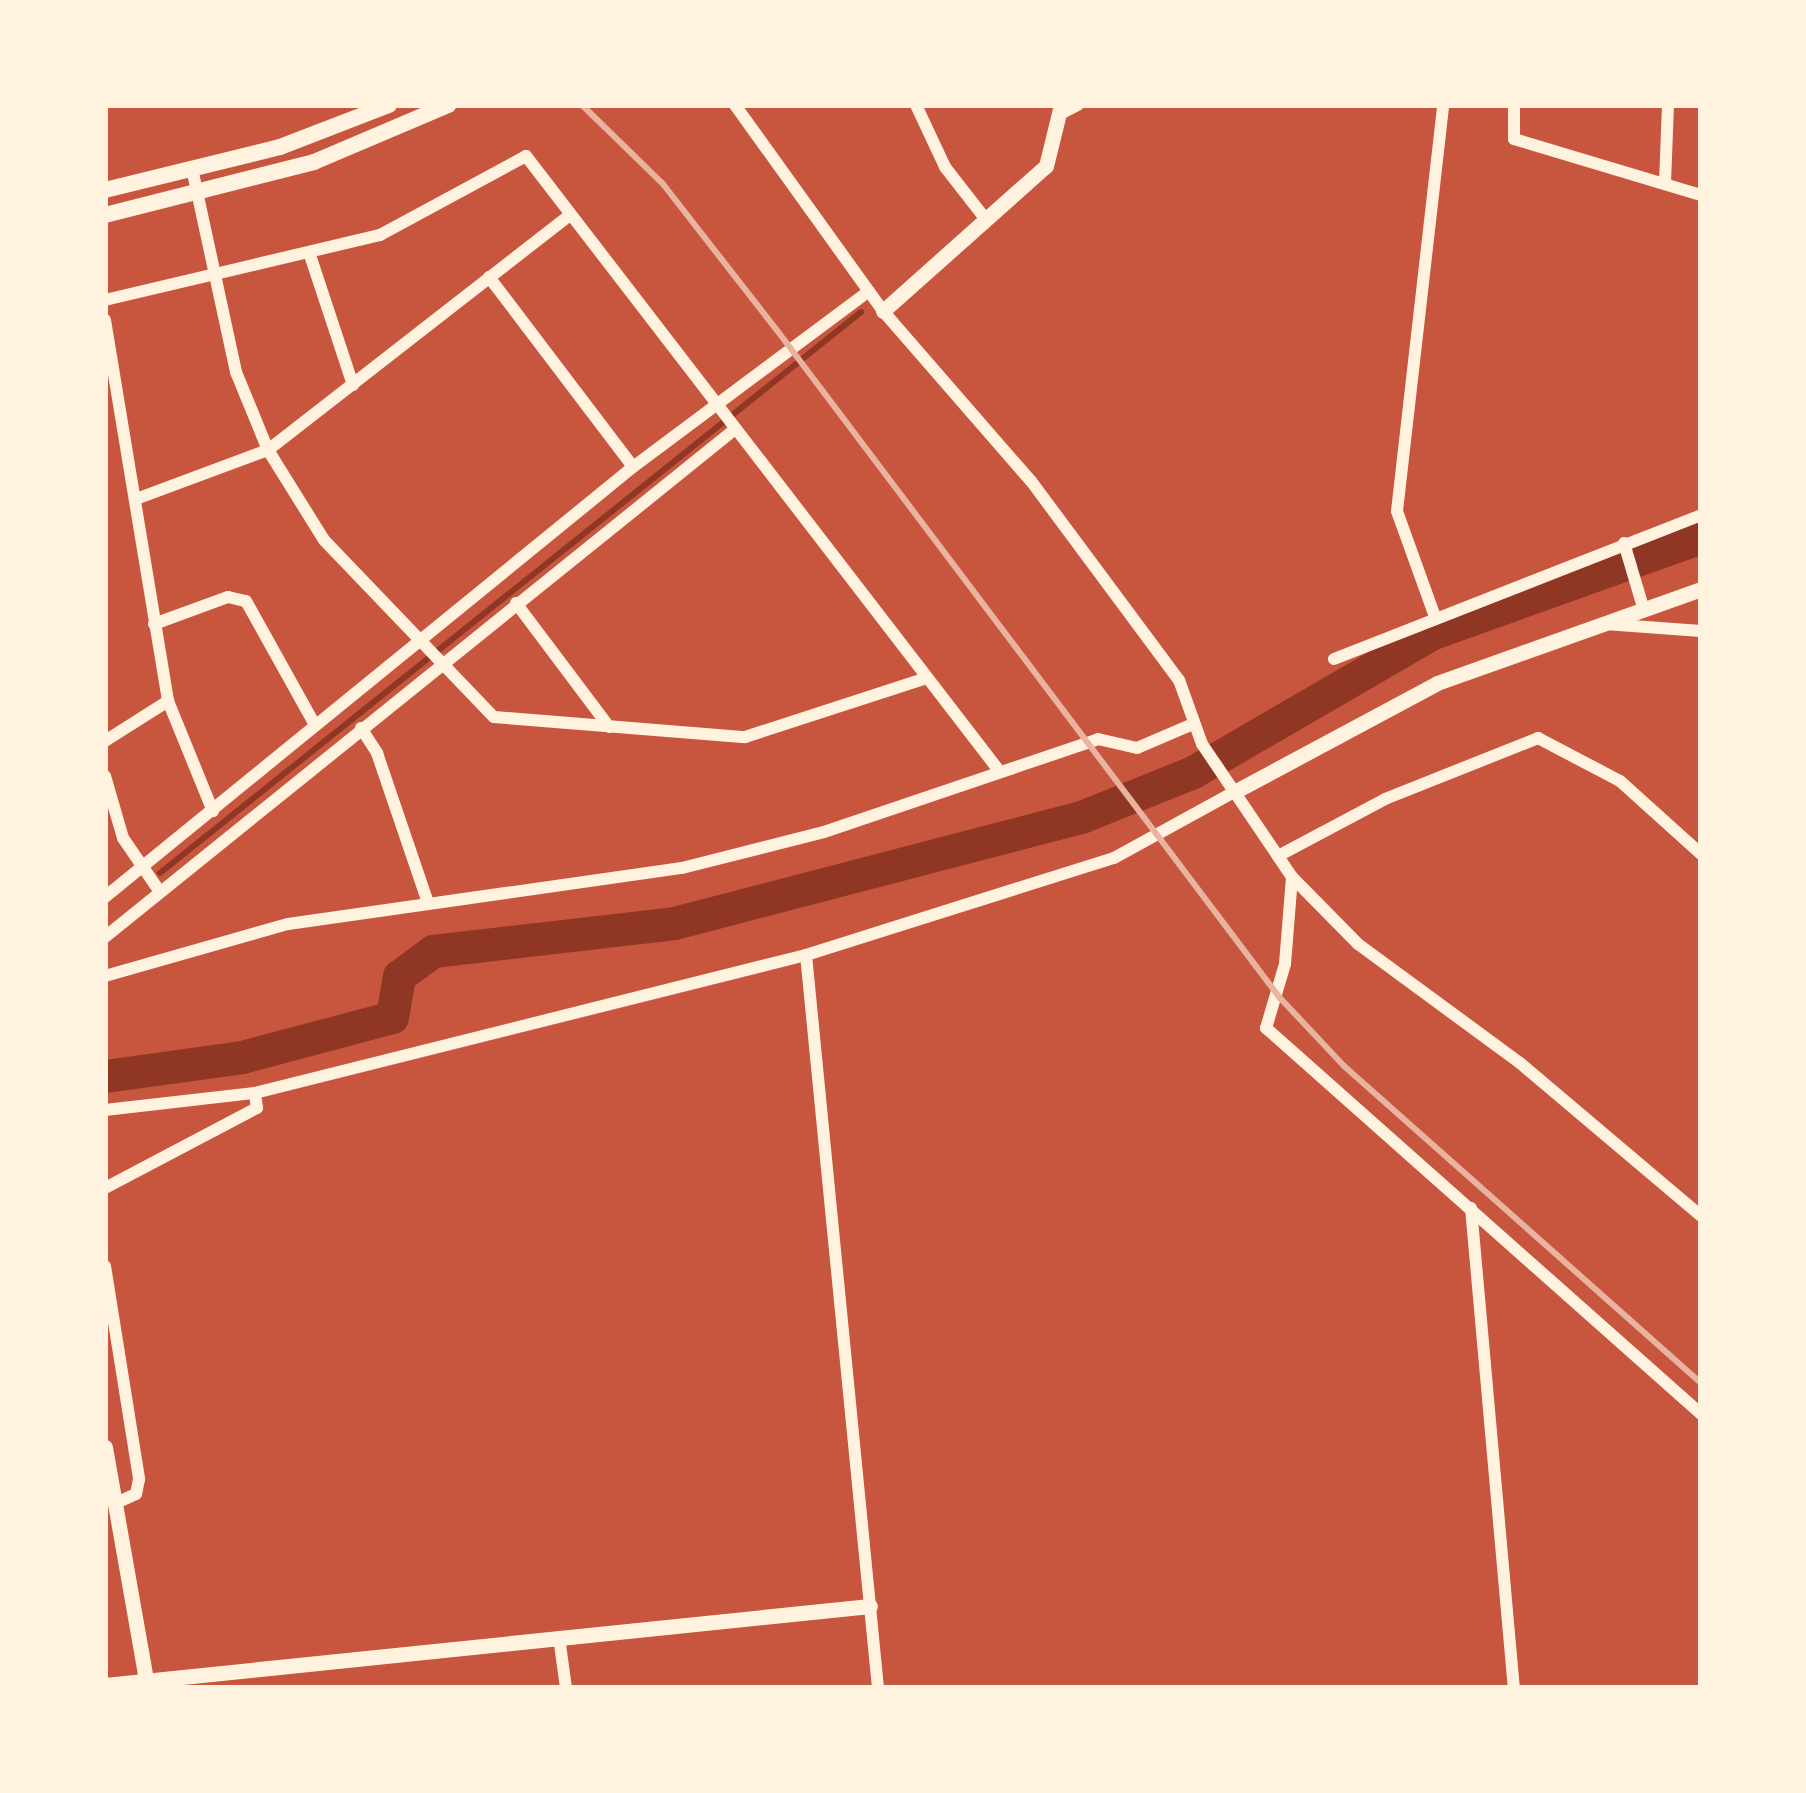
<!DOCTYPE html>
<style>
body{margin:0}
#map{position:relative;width:1806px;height:1793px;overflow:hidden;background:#c8553d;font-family:"Roboto Condensed",sans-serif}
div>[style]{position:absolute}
.stream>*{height:6px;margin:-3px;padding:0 3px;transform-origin:3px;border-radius:3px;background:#8f3625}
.river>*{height:33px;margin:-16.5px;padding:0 16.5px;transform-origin:16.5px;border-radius:16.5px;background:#8f3625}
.minor>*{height:12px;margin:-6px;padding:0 6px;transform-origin:6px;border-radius:6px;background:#fff3e0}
.tertiary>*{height:15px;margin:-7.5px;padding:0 7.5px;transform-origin:7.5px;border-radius:7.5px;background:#fff3e0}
.secondary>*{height:16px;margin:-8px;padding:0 8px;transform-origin:8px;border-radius:8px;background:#fff3e0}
.rail>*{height:6px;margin:-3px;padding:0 3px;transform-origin:3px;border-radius:3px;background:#e9b49f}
span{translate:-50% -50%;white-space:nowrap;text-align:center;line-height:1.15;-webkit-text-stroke:12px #fff3e0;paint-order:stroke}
.frame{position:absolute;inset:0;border:108px solid #fff3e0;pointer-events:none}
</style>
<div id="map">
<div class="stream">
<div style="left:160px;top:873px;width:898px;rotate:-38.67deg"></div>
</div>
<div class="river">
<div style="left:105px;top:1076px;width:138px;rotate:-7.9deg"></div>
<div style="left:242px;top:1057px;width:155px;rotate:-14.9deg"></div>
<div style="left:392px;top:1017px;width:42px;rotate:-80.3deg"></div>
<div style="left:399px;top:976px;width:42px;rotate:-36.3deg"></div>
<div style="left:433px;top:951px;width:243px;rotate:-6.6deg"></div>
<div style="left:674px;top:923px;width:421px;rotate:-14.6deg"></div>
<div style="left:1081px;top:817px;width:121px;rotate:-21.9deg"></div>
<div style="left:1193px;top:772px;width:277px;rotate:-30.1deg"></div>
<div style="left:1433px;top:633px;width:285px;rotate:-19.7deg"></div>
</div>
<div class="minor">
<div style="left:735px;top:105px;width:254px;rotate:54.3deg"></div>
<div style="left:883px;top:311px;width:225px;rotate:49deg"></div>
<div style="left:1031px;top:481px;width:248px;rotate:53.4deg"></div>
<div style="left:1179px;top:680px;width:68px;rotate:70.2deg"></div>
<div style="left:1202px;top:744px;width:161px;rotate:55.9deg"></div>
<div style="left:1292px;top:877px;width:94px;rotate:45.4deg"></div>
<div style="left:1358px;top:944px;width:201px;rotate:36.3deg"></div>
<div style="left:1520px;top:1063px;width:237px;rotate:40.2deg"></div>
<div style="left:916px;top:105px;width:68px;rotate:64.9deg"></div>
<div style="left:945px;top:167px;width:68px;rotate:52.1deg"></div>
<div style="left:1514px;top:105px;width:34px;rotate:90deg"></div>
<div style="left:1514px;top:139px;width:195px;rotate:16.7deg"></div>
<div style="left:1060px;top:114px;width:20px;rotate:-27deg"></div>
<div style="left:193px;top:173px;width:204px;rotate:77.8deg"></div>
<div style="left:236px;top:372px;width:84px;rotate:67.7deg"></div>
<div style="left:268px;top:450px;width:106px;rotate:58.1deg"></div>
<div style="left:324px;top:540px;width:245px;rotate:46.2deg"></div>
<div style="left:494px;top:717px;width:252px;rotate:4.6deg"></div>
<div style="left:745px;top:737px;width:187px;rotate:-18deg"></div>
<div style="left:1665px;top:183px;width:78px;rotate:-87.8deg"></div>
<div style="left:310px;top:255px;width:137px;rotate:71.7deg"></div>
<div style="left:489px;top:277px;width:238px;rotate:52.8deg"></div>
<div style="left:105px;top:300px;width:283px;rotate:-13.3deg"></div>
<div style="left:380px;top:235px;width:166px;rotate:-28.4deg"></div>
<div style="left:526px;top:156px;width:777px;rotate:52.42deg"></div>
<div style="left:105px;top:320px;width:386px;rotate:80.6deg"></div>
<div style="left:168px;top:701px;width:119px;rotate:67.8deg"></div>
<div style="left:136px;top:499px;width:141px;rotate:-20.4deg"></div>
<div style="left:268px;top:450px;width:381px;rotate:-37.9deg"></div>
<div style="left:1624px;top:543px;width:67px;rotate:73.5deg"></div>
<div style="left:516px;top:603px;width:155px;rotate:53.1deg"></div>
<div style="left:1434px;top:614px;width:109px;rotate:-109.8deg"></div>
<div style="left:1397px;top:511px;width:409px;rotate:-83.5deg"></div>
<div style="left:154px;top:624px;width:79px;rotate:-20deg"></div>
<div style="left:228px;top:597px;width:18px;rotate:13deg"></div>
<div style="left:246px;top:601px;width:142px;rotate:60.9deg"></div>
<div style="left:1605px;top:624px;width:96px;rotate:4.2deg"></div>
<div style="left:1334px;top:659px;width:394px;rotate:-21.4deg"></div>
<div style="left:361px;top:728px;width:30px;rotate:57deg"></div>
<div style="left:377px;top:753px;width:155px;rotate:71.2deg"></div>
<div style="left:105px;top:741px;width:75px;rotate:-32.4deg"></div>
<div style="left:105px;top:776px;width:65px;rotate:73.8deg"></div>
<div style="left:123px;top:838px;width:65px;rotate:55.6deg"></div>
<div style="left:1278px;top:856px;width:121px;rotate:-28deg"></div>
<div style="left:1385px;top:799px;width:165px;rotate:-21.7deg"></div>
<div style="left:1538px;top:738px;width:93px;rotate:27.7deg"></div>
<div style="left:1620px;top:781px;width:109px;rotate:42deg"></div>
<div style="left:1292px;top:877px;width:87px;rotate:94.6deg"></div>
<div style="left:1285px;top:964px;width:67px;rotate:106.5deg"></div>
<div style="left:1266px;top:1028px;width:582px;rotate:41.58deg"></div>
<div style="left:105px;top:897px;width:681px;rotate:-39.16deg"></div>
<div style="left:633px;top:467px;width:294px;rotate:-36.7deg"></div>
<div style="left:105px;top:937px;width:808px;rotate:-38.87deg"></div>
<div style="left:806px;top:955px;width:737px;rotate:84.39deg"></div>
<div style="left:105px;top:976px;width:190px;rotate:-15.9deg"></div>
<div style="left:288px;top:924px;width:398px;rotate:-8.1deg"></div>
<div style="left:682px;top:868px;width:146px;rotate:-14.2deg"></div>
<div style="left:824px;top:832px;width:289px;rotate:-18.7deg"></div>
<div style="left:1098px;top:739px;width:40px;rotate:13deg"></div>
<div style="left:1137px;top:748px;width:59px;rotate:-23.1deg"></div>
<div style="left:105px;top:1110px;width:151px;rotate:-6.5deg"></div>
<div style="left:255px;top:1093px;width:568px;rotate:-14.06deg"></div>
<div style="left:806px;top:955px;width:323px;rotate:-17.5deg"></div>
<div style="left:1114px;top:858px;width:137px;rotate:-28.8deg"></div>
<div style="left:105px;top:1188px;width:172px;rotate:-27.8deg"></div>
<div style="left:257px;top:1108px;width:15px;rotate:-98deg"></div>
<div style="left:1471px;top:1208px;width:482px;rotate:84.9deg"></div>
<div style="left:105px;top:1266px;width:216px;rotate:80.9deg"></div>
<div style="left:139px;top:1479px;width:15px;rotate:101deg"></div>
<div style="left:136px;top:1494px;width:22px;rotate:156deg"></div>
<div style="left:116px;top:1503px;width:14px;rotate:-144deg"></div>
<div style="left:559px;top:1637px;width:51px;rotate:82.2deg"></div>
</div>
<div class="tertiary">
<div style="left:883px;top:311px;width:218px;rotate:-41.7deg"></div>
<div style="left:1046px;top:166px;width:63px;rotate:-76.2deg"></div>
<div style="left:1234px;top:792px;width:230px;rotate:-28.2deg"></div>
<div style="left:1437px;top:683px;width:280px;rotate:-19.6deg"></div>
<div style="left:105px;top:1447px;width:242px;rotate:80deg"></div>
<div style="left:105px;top:1685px;width:769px;rotate:-5.9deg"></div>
</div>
<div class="secondary">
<div style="left:105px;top:190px;width:180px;rotate:-13.8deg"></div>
<div style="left:280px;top:147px;width:117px;rotate:-21.1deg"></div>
<div style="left:105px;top:215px;width:216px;rotate:-14.2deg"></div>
<div style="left:314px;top:162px;width:146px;rotate:-23deg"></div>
</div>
<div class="rail">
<div style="left:582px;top:105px;width:113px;rotate:44.3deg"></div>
<div style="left:663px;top:184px;width:184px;rotate:52.1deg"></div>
<div style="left:776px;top:329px;width:838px;rotate:53.01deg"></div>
<div style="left:1280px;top:998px;width:93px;rotate:46.7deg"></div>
<div style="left:1344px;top:1066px;width:477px;rotate:41.6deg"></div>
</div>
<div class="frame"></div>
</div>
